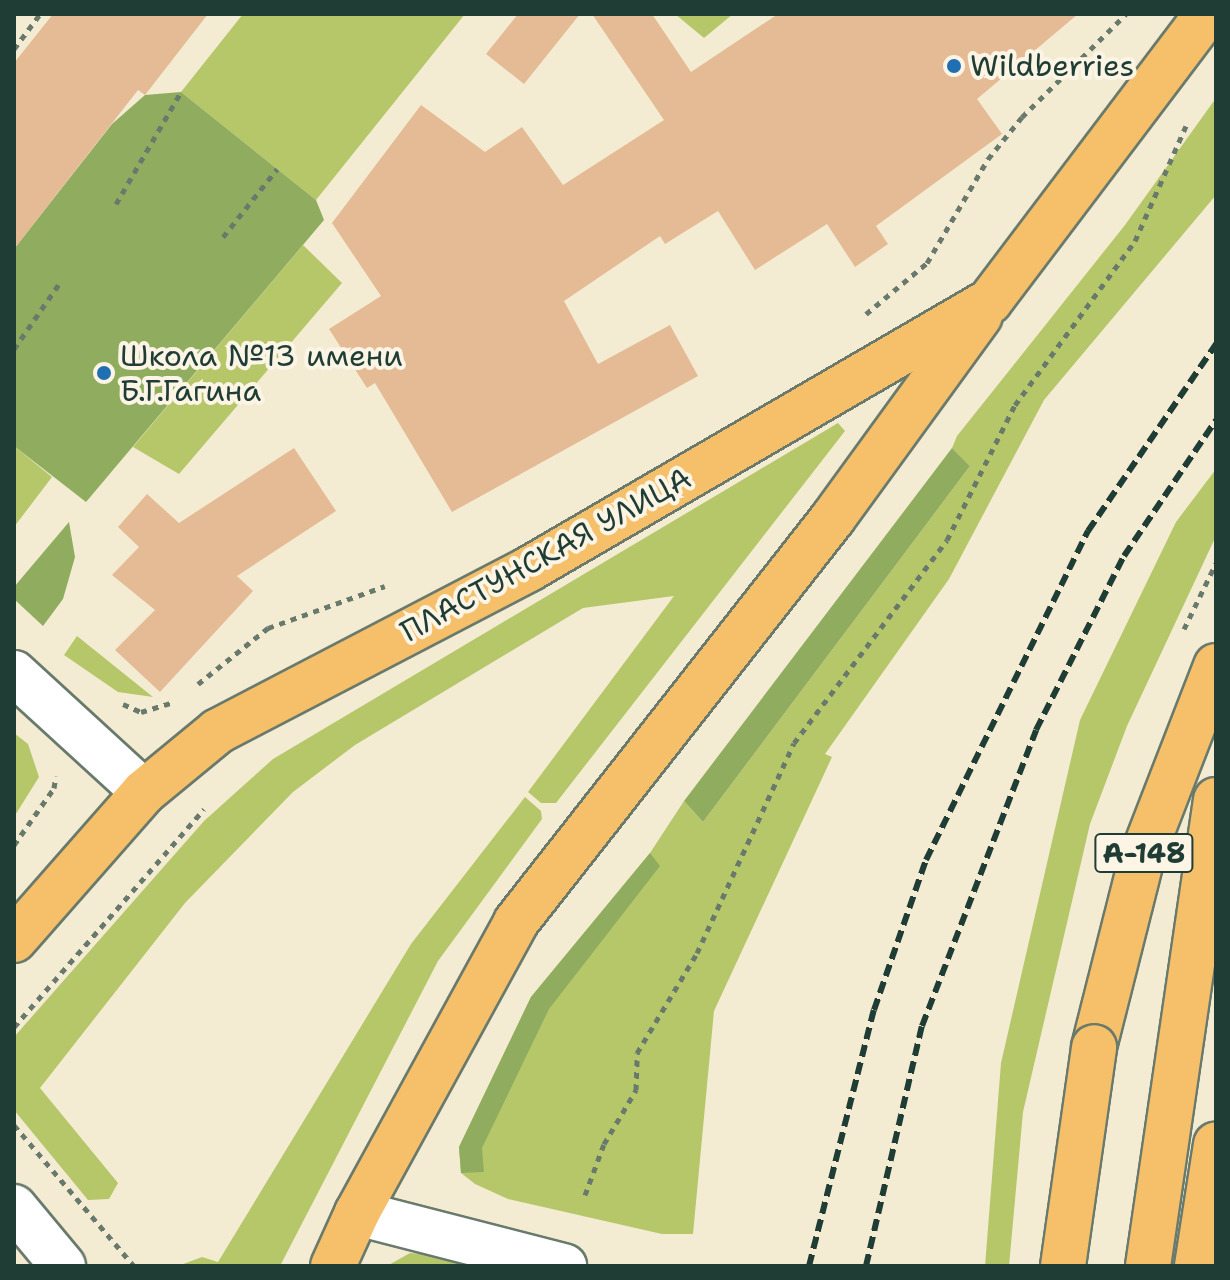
<!DOCTYPE html>
<meta charset="utf-8">
<style>
body{margin:0}
#map{position:relative;width:1230px;height:1280px;overflow:hidden;background:#f3ecd3;font-family:"Shantell Sans",sans-serif}
div>[style]{position:absolute}
.green>*{inset:0;background:#b6c76a}
.forest>*{inset:0;background:#90ac5e}
.building>*{inset:0;background:#e4bb94}
.path>*{height:5px;margin-top:-2.5px;transform-origin:0;background:repeating-linear-gradient(90deg,#697a6c 0 6px,transparent 0 12px)}
.roads{filter:drop-shadow(2px 0 #697a6c) drop-shadow(-2px 0 #697a6c) drop-shadow(0 2px #697a6c) drop-shadow(0 -2px #697a6c)}
.minor>*{height:44px;margin:-22px;padding:0 22px;transform-origin:22px;border-radius:22px;background:#fff}
.major>*{height:44px;margin:-22px;padding:0 22px;transform-origin:22px;border-radius:22px;background:#f6c06b}
.rail>*{height:6px;margin-top:-3px;transform-origin:0;background:repeating-linear-gradient(90deg,#1f3d34 0 12px,transparent 0 18px)}
.bridges{filter:drop-shadow(2px 0 #697a6c) drop-shadow(-2px 0 #697a6c) drop-shadow(0 2px #697a6c) drop-shadow(0 -2px #697a6c)}
.major-bridge>*{height:44px;margin:-22px;padding:0 22px;transform-origin:22px;border-radius:22px;background:#f6c06b}
.dots>*{width:22px;height:22px;translate:-50% -50%;box-sizing:border-box;border:4px solid #fcf5e5;border-radius:50%}
span{translate:-50% -50%;white-space:nowrap;text-align:center;line-height:1.15;-webkit-text-stroke:8px #fcf5e5;paint-order:stroke}
.shield-label span{padding:2px 6px;background:#fcf5e5;border:2px solid;border-radius:6px;-webkit-text-stroke-width:0}
.shield-label{font-size:28px;color:#1f3d34;font-weight:700}
.poi-label{font-size:30px;color:#1f3d34}
.left{translate:0 -50%;text-align:left}
.street-label{font-size:30px;color:#1f3d34}
.frame{position:absolute;inset:0;border:16px solid #1f3d34;pointer-events:none}
</style>
<div id="map">
<div class="green">
<div style="clip-path:polygon(243px 14px,465px 14px,316px 200px,181px 92px)"></div>
<div style="clip-path:polygon(675px 14px,733px 14px,704px 38px)"></div>
<div style="clip-path:polygon(1216px 98px,1216px 195px,1044px 400px,949px 579px,825px 754px,832px 757px,714px 1011px,693px 1234px,662px 1234px,508px 1199px,475px 1184px,461px 1173px,459px 1147px,531px 997px,650px 853px,684px 801px,703px 822px,970px 466px,952px 448px,957px 436px,1125px 225px)"></div>
<div style="clip-path:polygon(303px 245px,342px 283px,179px 474px,133px 447px)"></div>
<div style="clip-path:polygon(838px 423px,845px 431px,556px 803px,541px 803px,528px 792px,674px 596px,583px 608px,355px 745px,293px 792px,185px 903px,40px 1088px,118px 1183px,109px 1199px,88px 1200px,14px 1110px,14px 1037px,204px 821px,273px 759px)"></div>
<div style="clip-path:polygon(14px 446px,52px 477px,14px 527px)"></div>
<div style="clip-path:polygon(1216px 469px,1216px 536px,1127px 726px,1090px 824px,1023px 1112px,1009px 1266px,985px 1266px,1001px 1063px,1080px 720px,1176px 522px)"></div>
<div style="clip-path:polygon(77px 636px,153px 697px,118px 692px,64px 655px)"></div>
<div style="clip-path:polygon(14px 733px,28px 744px,39px 777px,14px 817px)"></div>
<div style="clip-path:polygon(525px 797px,541px 811px,542px 819px,438px 961px,280px 1266px,178px 1266px,202px 1257px,218px 1262px,411px 944px)"></div>
<div style="clip-path:polygon(410px 1253px,422px 1254px,467px 1266px,387px 1266px)"></div>
</div>
<div class="forest">
<div style="clip-path:polygon(181px 92px,316px 200px,324px 220px,86px 502px,14px 446px,14px 249px,112px 124px,145px 95px)"></div>
<div style="clip-path:polygon(952px 448px,970px 466px,703px 822px,684px 801px)"></div>
<div style="clip-path:polygon(69px 522px,75px 557px,63px 599px,43px 626px,14px 599px,14px 587px)"></div>
<div style="clip-path:polygon(650px 853px,660px 866px,549px 1009px,482px 1148px,484px 1172px,461px 1173px,459px 1147px,531px 997px)"></div>
</div>
<div class="building">
<div style="clip-path:polygon(53px 14px,208px 14px,145px 95px,138px 90px,14px 249px,14px 63px)"></div>
<div style="clip-path:polygon(518px 14px,580px 14px,524px 84px,486px 54px)"></div>
<div style="clip-path:polygon(592px 14px,652px 14px,691px 72px,778px 14px,1078px 14px,977px 99px,1002px 134px,876px 226px,888px 244px,855px 267px,827px 224px,755px 270px,718px 211px,665px 244px,660px 236px,564px 301px,598px 364px,670px 325px,698px 376px,452px 512px,375px 383px,367px 388px,329px 329px,381px 296px,332px 223px,421px 105px,485px 152px,522px 127px,563px 185px,664px 120px)"></div>
<div style="clip-path:polygon(294px 448px,336px 511px,237px 576px,253px 591px,160px 692px,115px 650px,155px 610px,112px 575px,139px 547px,118px 527px,147px 494px,179px 523px)"></div>
</div>
<div class="path">
<div style="left:14px;top:49px;width:44px;rotate:-53.4deg"></div>
<div style="left:116px;top:204px;width:129px;rotate:-59.9deg"></div>
<div style="left:223px;top:237px;width:87px;rotate:-51.5deg"></div>
<div style="left:866px;top:314px;width:80px;rotate:-39.9deg"></div>
<div style="left:927px;top:263px;width:121px;rotate:-59.6deg"></div>
<div style="left:988px;top:159px;width:54px;rotate:-51deg"></div>
<div style="left:1022px;top:117px;width:146px;rotate:-44.7deg"></div>
<div style="left:14px;top:349px;width:83px;rotate:-55.3deg"></div>
<div style="left:1184px;top:629px;width:73px;rotate:-64.1deg"></div>
<div style="left:198px;top:684px;width:90px;rotate:-38.7deg"></div>
<div style="left:268px;top:628px;width:124px;rotate:-19.7deg"></div>
<div style="left:123px;top:704px;width:20px;rotate:24deg"></div>
<div style="left:141px;top:712px;width:34px;rotate:-17deg"></div>
<div style="left:14px;top:845px;width:70px;rotate:-54.9deg"></div>
<div style="left:54px;top:788px;width:12px;rotate:-81deg"></div>
<div style="left:14px;top:1027px;width:289px;rotate:-48.9deg"></div>
<div style="left:14px;top:1125px;width:185px;rotate:49.6deg"></div>
<div style="left:585px;top:1195px;width:54px;rotate:-69.6deg"></div>
<div style="left:604px;top:1144px;width:63px;rotate:-59.3deg"></div>
<div style="left:636px;top:1090px;width:37px;rotate:-88deg"></div>
<div style="left:637px;top:1053px;width:117px;rotate:-59deg"></div>
<div style="left:697px;top:953px;width:231px;rotate:-65.2deg"></div>
<div style="left:794px;top:743px;width:254px;rotate:-53deg"></div>
<div style="left:947px;top:540px;width:151px;rotate:-63.3deg"></div>
<div style="left:1015px;top:405px;width:203px;rotate:-53.8deg"></div>
<div style="left:1135px;top:241px;width:126px;rotate:-66.1deg"></div>
</div>
<div class="roads">
<div class="minor">
<div style="left:14px;top:673px;width:176px;rotate:42.5deg"></div>
<div style="left:14px;top:1207px;width:77px;rotate:50.3deg"></div>
<div style="left:357px;top:1213px;width:214px;rotate:14.4deg"></div>
</div>
<div class="major">
<div style="left:14px;top:940px;width:197px;rotate:-48.7deg"></div>
<div style="left:144px;top:792px;width:96px;rotate:-39.5deg"></div>
<div style="left:218px;top:731px;width:351px;rotate:-27.5deg"></div>
<div style="left:529px;top:569px;width:533px;rotate:-30.17deg"></div>
<div style="left:990px;top:301px;width:360px;rotate:-52.9deg"></div>
<div style="left:1094px;top:1047px;width:196px;rotate:-75.8deg"></div>
<div style="left:1142px;top:857px;width:205px;rotate:-68.8deg"></div>
<div style="left:333px;top:1266px;width:58px;rotate:-65.6deg"></div>
<div style="left:357px;top:1213px;width:332px;rotate:-61.3deg"></div>
<div style="left:516px;top:922px;width:514px;rotate:-51.88deg"></div>
<div style="left:833px;top:518px;width:250px;rotate:-54deg"></div>
<div style="left:1148px;top:1266px;width:471px;rotate:-81.7deg"></div>
<div style="left:1197px;top:1266px;width:123px;rotate:-81.1deg"></div>
</div>
</div>
<div class="rail">
<div style="left:809px;top:1266px;width:264px;rotate:-75.8deg"></div>
<div style="left:874px;top:1010px;width:159px;rotate:-70.9deg"></div>
<div style="left:926px;top:860px;width:367px;rotate:-63.8deg"></div>
<div style="left:1088px;top:531px;width:227px;rotate:-55.6deg"></div>
<div style="left:866px;top:1266px;width:246px;rotate:-76.9deg"></div>
<div style="left:922px;top:1026px;width:317px;rotate:-68.9deg"></div>
<div style="left:1036px;top:730px;width:195px;rotate:-63.2deg"></div>
<div style="left:1124px;top:556px;width:164px;rotate:-55.9deg"></div>
</div>
<div class="bridges">
<div class="major-bridge">
<div style="left:1063px;top:1266px;width:221px;rotate:-81.9deg"></div>
</div>
</div>
<div class="dots">
<div style="left:954px;top:66px;background:#1f6fb2"></div>
<div style="left:104px;top:373px;background:#1f6fb2"></div>
</div>
<div class="shield-label">
<span style="left:1144px;top:853px">А-148</span>
</div>
<div class="poi-label">
<span class="left" style="left:970px;top:66px">Wildberries</span>
<span class="left" style="left:120px;top:373px">Школа №13 имени<br>Б.Г.Гагина</span>
</div>
<div class="street-label">
<span style="left:546px;top:555px;rotate:-29deg">ПЛАСТУНСКАЯ УЛИЦА</span>
</div>
<div class="frame"></div>
</div>
